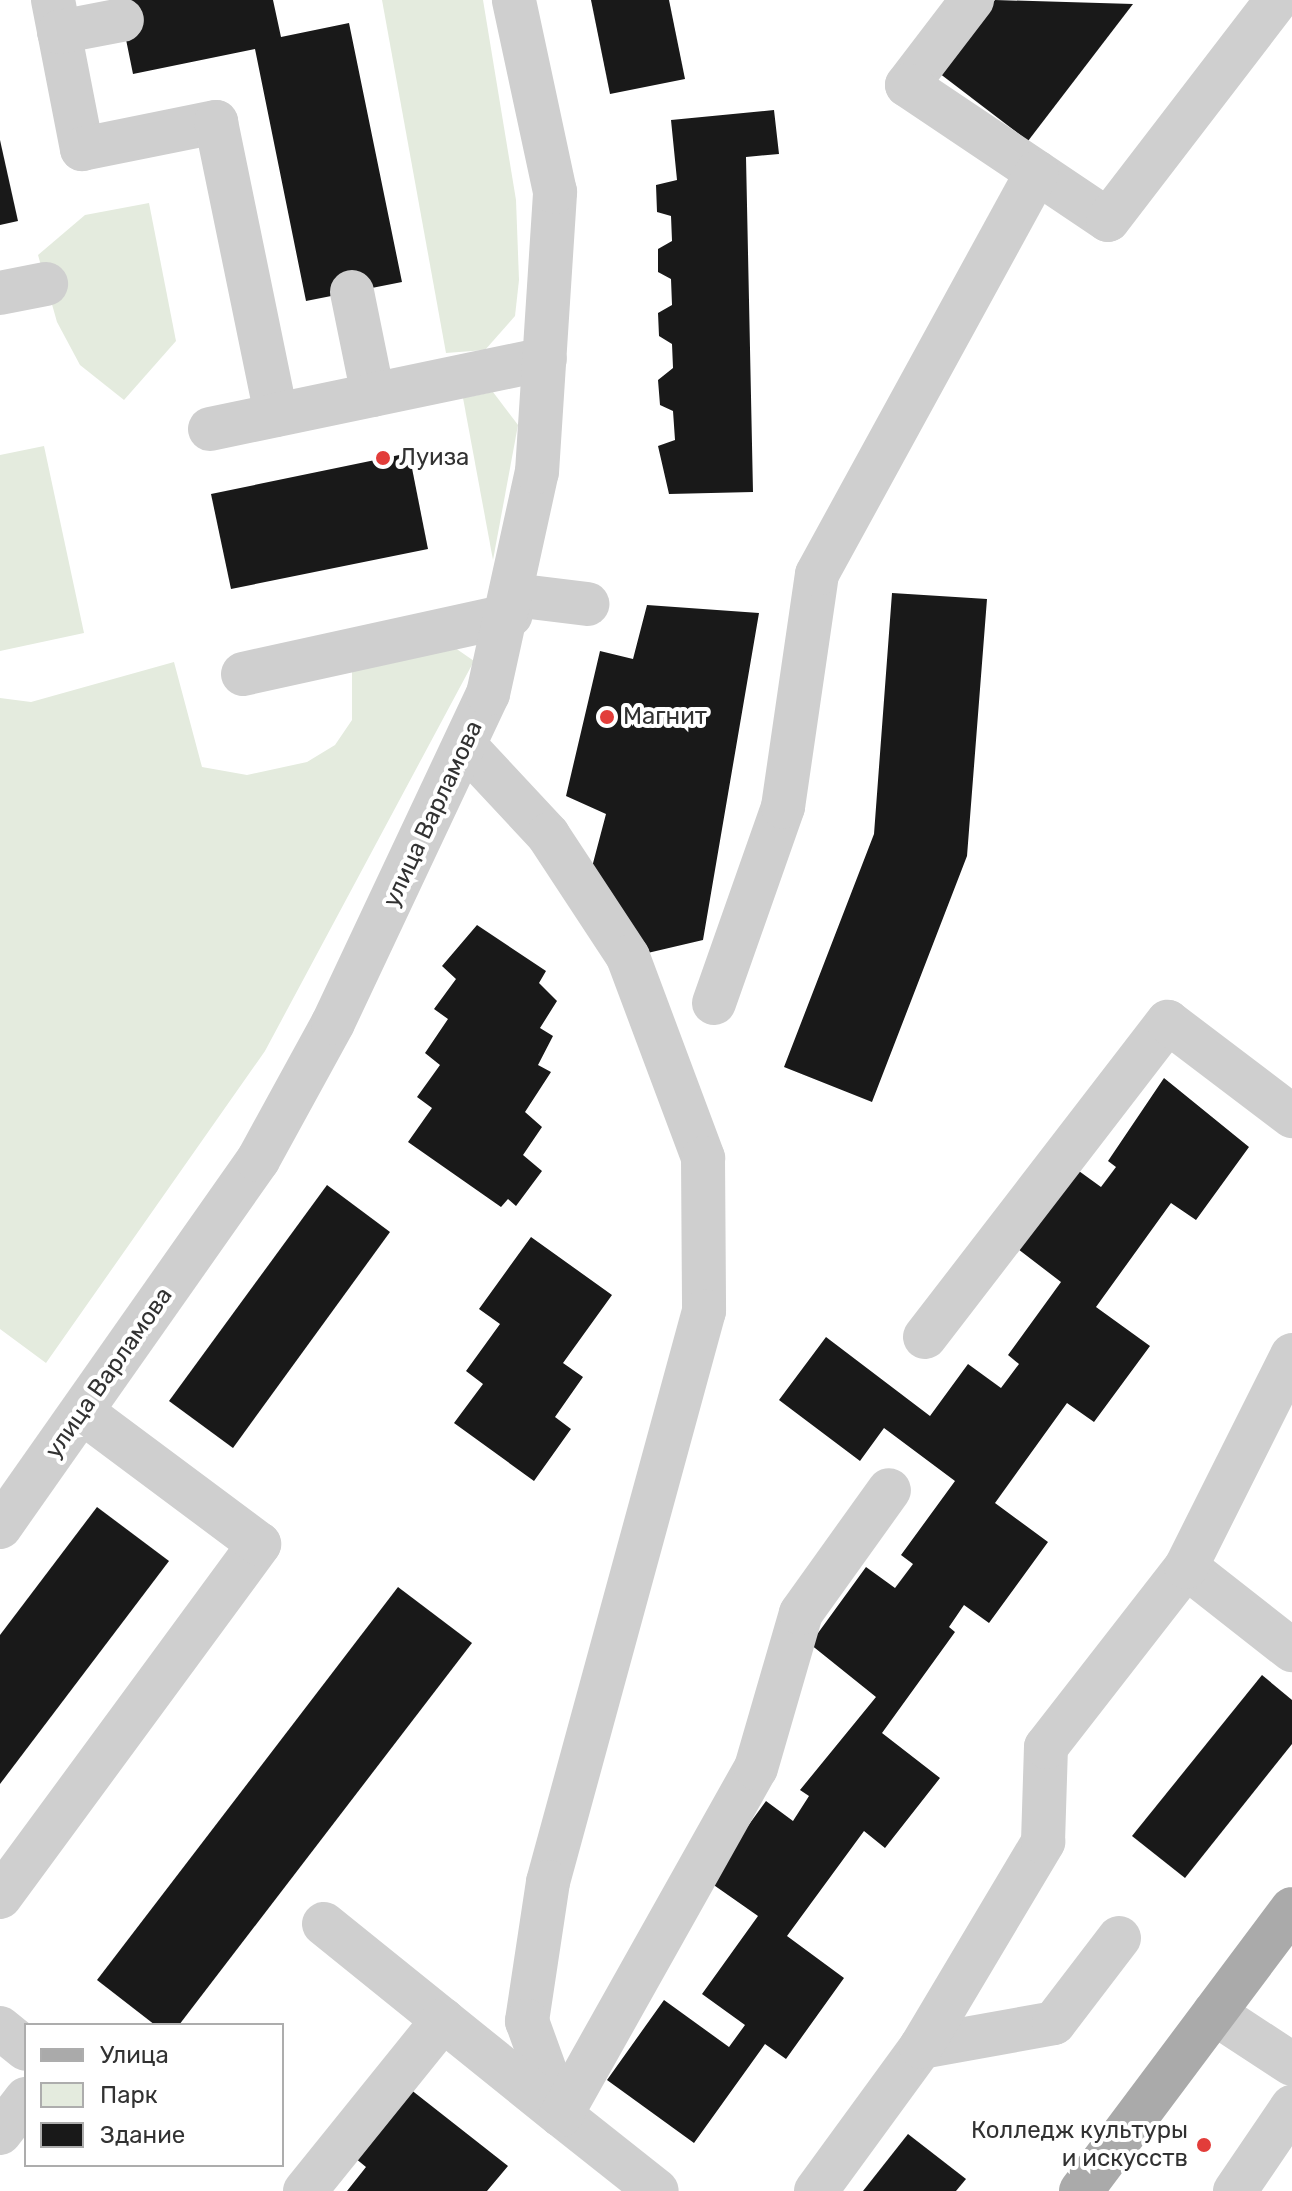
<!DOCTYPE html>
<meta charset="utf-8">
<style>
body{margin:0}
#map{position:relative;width:1292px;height:2191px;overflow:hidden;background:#fff;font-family:Rubik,sans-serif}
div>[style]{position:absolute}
.green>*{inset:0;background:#e4ebde}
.building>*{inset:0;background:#191919}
.minor>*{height:44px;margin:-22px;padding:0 22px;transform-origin:22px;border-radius:22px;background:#cfcfcf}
.major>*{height:44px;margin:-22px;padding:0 22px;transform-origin:22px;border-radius:22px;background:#aaa}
.dots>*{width:22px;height:22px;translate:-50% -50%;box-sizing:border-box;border:4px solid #fff;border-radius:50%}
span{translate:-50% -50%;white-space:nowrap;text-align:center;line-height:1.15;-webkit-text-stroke:8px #fff;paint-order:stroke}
.poi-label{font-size:24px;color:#323232}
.left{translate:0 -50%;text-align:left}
.right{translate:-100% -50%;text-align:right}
.street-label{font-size:24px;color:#323232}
.legend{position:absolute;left:24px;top:2023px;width:260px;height:144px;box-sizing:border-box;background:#fff;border:2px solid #adadad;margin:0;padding:10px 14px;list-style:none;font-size:24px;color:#323232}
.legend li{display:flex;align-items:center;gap:16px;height:40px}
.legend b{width:40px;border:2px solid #adadad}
</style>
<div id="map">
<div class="green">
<div style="clip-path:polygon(382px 0,483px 0,516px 200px,519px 280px,515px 316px,485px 350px,446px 353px)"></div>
<div style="clip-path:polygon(149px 203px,176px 341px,124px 400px,80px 365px,57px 322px,38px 255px,85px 215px)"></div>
<div style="clip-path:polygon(493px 392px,518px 425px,493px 560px,463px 398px)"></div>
<div style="clip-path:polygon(44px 446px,84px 633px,0 651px,0 455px)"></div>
<div style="clip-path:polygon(448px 643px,474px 661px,265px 1051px,46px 1363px,0 1329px,0 698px,31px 702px,174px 662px,202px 767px,247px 775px,307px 762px,335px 745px,352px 720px,352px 668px)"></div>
</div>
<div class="building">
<div style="clip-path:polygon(118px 0,273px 0,281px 37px,349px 23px,402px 282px,306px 301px,255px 49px,133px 74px)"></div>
<div style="clip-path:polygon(591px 0,669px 0,685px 79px,610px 94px)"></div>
<div style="clip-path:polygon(995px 0,1133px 4px,1028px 141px,939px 73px)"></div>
<div style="clip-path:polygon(774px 110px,779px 154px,746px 157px,753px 492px,669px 494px,658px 446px,675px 440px,673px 411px,660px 405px,658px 380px,673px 368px,672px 344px,659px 336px,658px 313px,672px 305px,671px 279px,658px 272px,658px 249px,672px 241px,671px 216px,657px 212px,656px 185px,677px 180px,671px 120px)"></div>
<div style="clip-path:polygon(0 140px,18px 221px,0 225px)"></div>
<div style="clip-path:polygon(409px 453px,428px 549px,231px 589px,211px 494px)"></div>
<div style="clip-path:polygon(892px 593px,987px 599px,967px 856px,872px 1102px,784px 1067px,874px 834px)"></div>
<div style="clip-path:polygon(647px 605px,759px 613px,703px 940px,639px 955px,592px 867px,606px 814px,566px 796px,600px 651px,633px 659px)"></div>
<div style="clip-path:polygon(477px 925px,546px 971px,539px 983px,557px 1001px,540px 1028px,553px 1036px,538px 1065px,551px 1072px,525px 1112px,542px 1127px,523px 1155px,542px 1171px,516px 1206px,508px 1199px,501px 1207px,408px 1142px,432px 1108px,417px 1097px,440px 1065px,425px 1053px,448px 1019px,434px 1009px,456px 979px,442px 966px)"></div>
<div style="clip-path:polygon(1164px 1078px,1249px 1147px,1196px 1220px,1171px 1203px,1096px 1307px,1150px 1346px,1094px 1422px,1067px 1403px,995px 1503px,1048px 1542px,989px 1623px,964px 1605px,949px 1627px,955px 1632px,882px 1733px,940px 1778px,885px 1848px,864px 1831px,787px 1936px,844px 1978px,786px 2059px,765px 2044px,694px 2143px,607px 2080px,664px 2000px,729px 2047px,745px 2025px,702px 1994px,758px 1916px,708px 1881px,766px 1801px,793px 1821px,809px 1796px,800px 1790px,876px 1697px,810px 1644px,866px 1567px,895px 1588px,913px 1564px,901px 1555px,955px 1481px,884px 1428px,860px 1461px,779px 1400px,826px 1337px,930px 1416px,968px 1364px,1001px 1388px,1019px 1364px,1008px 1355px,1061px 1282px,1014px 1246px,1072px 1166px,1101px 1187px,1116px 1167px,1108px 1161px)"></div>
<div style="clip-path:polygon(327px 1185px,390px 1232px,233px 1448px,169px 1401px)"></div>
<div style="clip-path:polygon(531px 1237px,612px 1295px,563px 1363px,583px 1377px,555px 1417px,571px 1429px,534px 1481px,454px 1423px,483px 1384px,466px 1371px,500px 1324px,479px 1309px)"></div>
<div style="clip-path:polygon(97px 1507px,169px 1561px,0 1784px,0 1635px)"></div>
<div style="clip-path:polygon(398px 1587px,472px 1643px,179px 2025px,155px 2025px,97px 1980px)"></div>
<div style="clip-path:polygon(1262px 1675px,1292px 1700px,1292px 1744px,1185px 1878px,1132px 1836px)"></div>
<div style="clip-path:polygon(410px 2089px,508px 2166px,487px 2191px,347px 2191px,366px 2167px,355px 2158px)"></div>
<div style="clip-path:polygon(908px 2134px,966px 2179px,956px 2191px,863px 2191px)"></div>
</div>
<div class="minor">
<div style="left:53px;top:0;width:152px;rotate:79deg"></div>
<div style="left:82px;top:149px;width:137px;rotate:-11.4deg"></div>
<div style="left:216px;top:122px;width:299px;rotate:78.4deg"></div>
<div style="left:972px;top:0;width:107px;rotate:127.4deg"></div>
<div style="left:907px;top:85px;width:242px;rotate:33.9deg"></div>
<div style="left:1108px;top:220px;width:277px;rotate:-52.5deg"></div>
<div style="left:59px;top:32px;width:64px;rotate:-10.8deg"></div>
<div style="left:352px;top:292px;width:105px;rotate:78.5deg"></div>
<div style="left:0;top:293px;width:47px;rotate:-11.1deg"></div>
<div style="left:210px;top:429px;width:342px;rotate:-11.8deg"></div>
<div style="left:514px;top:595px;width:74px;rotate:7deg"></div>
<div style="left:243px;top:674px;width:274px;rotate:-12.4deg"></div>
<div style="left:467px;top:748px;width:119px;rotate:47deg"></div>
<div style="left:548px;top:835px;width:146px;rotate:56.7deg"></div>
<div style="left:628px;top:957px;width:215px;rotate:69.5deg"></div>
<div style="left:703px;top:1158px;width:153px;rotate:89.6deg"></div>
<div style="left:704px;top:1311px;width:592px;rotate:105.28deg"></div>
<div style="left:548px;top:1882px;width:141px;rotate:98.6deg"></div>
<div style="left:527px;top:2021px;width:100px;rotate:70.1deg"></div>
<div style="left:561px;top:2115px;width:122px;rotate:38.4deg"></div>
<div style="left:714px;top:1003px;width:208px;rotate:-70.6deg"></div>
<div style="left:783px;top:807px;width:235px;rotate:-81.7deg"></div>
<div style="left:817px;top:574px;width:458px;rotate:-61.3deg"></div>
<div style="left:925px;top:1337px;width:398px;rotate:-52.4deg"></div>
<div style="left:1168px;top:1022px;width:156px;rotate:37.2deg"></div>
<div style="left:0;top:1527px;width:449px;rotate:-54.9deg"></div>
<div style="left:258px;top:1160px;width:156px;rotate:-61.3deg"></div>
<div style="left:333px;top:1023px;width:364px;rotate:-64.8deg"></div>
<div style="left:488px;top:694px;width:227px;rotate:-77.6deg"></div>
<div style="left:537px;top:472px;width:281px;rotate:-86.3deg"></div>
<div style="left:555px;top:192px;width:196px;rotate:-102.1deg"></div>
<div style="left:1186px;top:1567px;width:135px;rotate:38.1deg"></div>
<div style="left:0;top:1897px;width:438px;rotate:-53.7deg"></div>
<div style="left:259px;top:1544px;width:221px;rotate:-143.3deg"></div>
<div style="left:324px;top:1924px;width:304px;rotate:38.9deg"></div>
<div style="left:561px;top:2115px;width:398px;rotate:-60.7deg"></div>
<div style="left:756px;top:1768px;width:161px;rotate:-73.8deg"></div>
<div style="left:801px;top:1613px;width:151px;rotate:-54.4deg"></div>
<div style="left:1214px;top:2013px;width:93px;rotate:33.2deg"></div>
<div style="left:0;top:2028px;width:33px;rotate:39deg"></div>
<div style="left:921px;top:2047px;width:135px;rotate:-10.2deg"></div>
<div style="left:1054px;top:2023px;width:107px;rotate:-52.6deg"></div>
<div style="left:0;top:2133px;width:43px;rotate:-52.6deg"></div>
<div style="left:305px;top:2191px;width:220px;rotate:-51.1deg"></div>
<div style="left:816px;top:2191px;width:178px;rotate:-53.9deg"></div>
<div style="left:921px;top:2047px;width:239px;rotate:-59.2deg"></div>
<div style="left:1043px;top:1842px;width:95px;rotate:-88.2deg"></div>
<div style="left:1046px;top:1747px;width:228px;rotate:-52.1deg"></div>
<div style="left:1186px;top:1567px;width:237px;rotate:-63.4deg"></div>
<div style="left:1235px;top:2191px;width:102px;rotate:-55.8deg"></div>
</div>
<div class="major">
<div style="left:1081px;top:2191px;width:352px;rotate:-53.2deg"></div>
</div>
<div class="dots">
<div style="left:383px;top:458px;background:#e23d3a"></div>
<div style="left:607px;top:717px;background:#e23d3a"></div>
<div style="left:1204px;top:2145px;background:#e23d3a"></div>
</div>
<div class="poi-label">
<span class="left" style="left:399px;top:458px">Луиза</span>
<span class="left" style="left:623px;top:717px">Магнит</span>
<span class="right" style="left:1188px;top:2145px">Колледж культуры<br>и искусств</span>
</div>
<div class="street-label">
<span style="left:433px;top:814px;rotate:-65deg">улица Варламова</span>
<span style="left:109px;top:1373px;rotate:-55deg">улица Варламова</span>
</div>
<ul class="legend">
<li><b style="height:10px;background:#aaa"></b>Улица</li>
<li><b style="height:22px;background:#e4ebde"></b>Парк</li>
<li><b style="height:22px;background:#191919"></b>Здание</li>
</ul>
</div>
